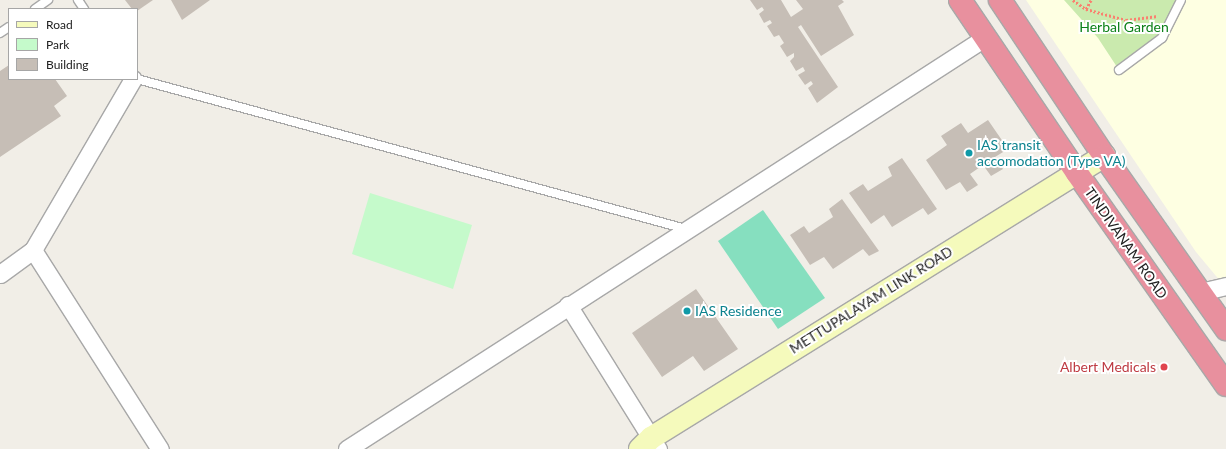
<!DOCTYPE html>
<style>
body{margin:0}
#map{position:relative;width:1226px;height:449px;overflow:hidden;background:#f1eee7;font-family:Lato,sans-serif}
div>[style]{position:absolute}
.education>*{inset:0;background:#feffe2}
.grass>*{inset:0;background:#caeaae}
.park>*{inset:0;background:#c5facb}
.pitch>*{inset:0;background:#86dfbf}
.building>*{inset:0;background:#c6beb6}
.path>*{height:2.5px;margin-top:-1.25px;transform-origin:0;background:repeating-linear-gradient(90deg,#fa816f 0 2px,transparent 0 4px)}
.roads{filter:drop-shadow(1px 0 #a8a8a8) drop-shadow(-1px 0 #a8a8a8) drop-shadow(0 1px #a8a8a8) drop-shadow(0 -1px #a8a8a8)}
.lane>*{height:8px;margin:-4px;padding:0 4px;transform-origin:4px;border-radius:4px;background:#fff}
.street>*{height:17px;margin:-8.5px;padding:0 8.5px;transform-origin:8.5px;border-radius:8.5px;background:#fff}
.secondary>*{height:22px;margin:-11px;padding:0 11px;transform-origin:11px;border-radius:11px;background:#f5fabc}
.highway>*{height:22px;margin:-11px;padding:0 11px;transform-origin:11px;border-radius:11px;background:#e8909e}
.dots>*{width:11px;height:11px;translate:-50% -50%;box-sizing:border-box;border:2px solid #fff;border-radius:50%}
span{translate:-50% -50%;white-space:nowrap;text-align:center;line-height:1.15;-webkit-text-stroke:4px #fff;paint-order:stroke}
.park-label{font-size:14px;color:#0c8119}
.culture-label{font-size:14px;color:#0d838f}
.left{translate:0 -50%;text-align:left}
.street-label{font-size:14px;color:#212121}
.health-label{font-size:14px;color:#be3a42}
.right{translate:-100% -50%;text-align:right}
.legend{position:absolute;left:8px;top:8px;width:130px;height:72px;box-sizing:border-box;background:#fff;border:1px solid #a6a6a6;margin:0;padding:5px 7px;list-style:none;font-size:12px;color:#212121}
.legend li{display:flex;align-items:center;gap:8px;height:20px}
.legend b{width:20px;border:1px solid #a6a6a6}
</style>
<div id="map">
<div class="education">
<div style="clip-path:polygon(1026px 0,1226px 0,1226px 288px,1196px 252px)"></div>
</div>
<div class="grass">
<div style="clip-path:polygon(1064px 0,1176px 0,1158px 35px,1117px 67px,1098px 38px)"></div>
</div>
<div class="park">
<div style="clip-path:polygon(370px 193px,472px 225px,453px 289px,352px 254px)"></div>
</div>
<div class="pitch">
<div style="clip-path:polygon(763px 210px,825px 298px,778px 329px,718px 241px)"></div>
</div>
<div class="building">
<div style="clip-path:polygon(125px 0,153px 0,137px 11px,132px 9px)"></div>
<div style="clip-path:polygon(171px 0,210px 0,182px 20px)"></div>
<div style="clip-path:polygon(750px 0,781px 0,791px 17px,803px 9px,796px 0,842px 0,844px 2px,838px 6px,854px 35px,821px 56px,801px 25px,798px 27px,838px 87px,817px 103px,808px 88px,813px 84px,811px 81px,805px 85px,798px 75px,805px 71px,803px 67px,796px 71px,790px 61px,794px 57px,794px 53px,787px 57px,780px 46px,784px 43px,779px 35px,774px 37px,767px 26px,772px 23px,770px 20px,764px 23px,759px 14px,764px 10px,762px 7px,757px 10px)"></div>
<div style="clip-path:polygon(9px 65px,9px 79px,55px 79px,67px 96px,54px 106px,61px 116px,0 157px,0 71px)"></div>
<div style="clip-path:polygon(988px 120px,1008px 149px,995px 157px,1003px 169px,991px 176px,983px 165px,970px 174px,978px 185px,967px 192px,960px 182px,946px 190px,926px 160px,947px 145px,941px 136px,961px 123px,968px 133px)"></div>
<div style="clip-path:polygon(902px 158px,937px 209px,928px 215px,923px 208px,892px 227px,884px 215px,871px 224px,849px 193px,863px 184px,868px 191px,892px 176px,888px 167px)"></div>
<div style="clip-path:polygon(842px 199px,879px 251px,869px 256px,863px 249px,833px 269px,824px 257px,810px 265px,790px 235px,804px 226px,809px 233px,833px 217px,829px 209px)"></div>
<div style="clip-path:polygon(696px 289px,738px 349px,704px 371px,693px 356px,662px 377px,632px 333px)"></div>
</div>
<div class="path">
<div style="left:1073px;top:0;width:16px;rotate:35deg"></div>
<div style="left:1086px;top:9px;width:41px;rotate:15.4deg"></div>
<div style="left:1126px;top:20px;width:32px;rotate:-7deg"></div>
<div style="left:1086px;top:9px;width:10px;rotate:-61deg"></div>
</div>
<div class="roads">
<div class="lane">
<div style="left:78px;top:0;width:11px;rotate:56deg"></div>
<div style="left:35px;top:9px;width:16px;rotate:-35deg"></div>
<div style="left:0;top:33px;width:11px;rotate:-34deg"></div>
<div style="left:1119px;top:70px;width:54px;rotate:-36.7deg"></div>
<div style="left:1162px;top:38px;width:42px;rotate:-63.4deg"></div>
<div style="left:137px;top:79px;width:569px;rotate:15.28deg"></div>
</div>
<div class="street">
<div style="left:33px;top:250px;width:236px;rotate:57.5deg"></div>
<div style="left:0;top:274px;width:41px;rotate:-36deg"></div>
<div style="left:33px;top:250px;width:198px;rotate:-59.7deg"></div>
<div style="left:1200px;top:292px;width:27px;rotate:-13deg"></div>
<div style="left:568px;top:305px;width:170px;rotate:58deg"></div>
<div style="left:347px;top:449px;width:760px;rotate:-32.81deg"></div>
</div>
<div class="secondary">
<div style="left:640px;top:449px;width:16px;rotate:-45deg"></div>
<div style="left:651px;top:438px;width:534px;rotate:-31.9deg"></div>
</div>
<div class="highway">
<div style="left:960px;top:0;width:209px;rotate:55.9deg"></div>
<div style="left:1077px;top:173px;width:259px;rotate:54.9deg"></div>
<div style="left:1000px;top:0;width:187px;rotate:56.3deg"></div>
<div style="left:1104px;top:156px;width:212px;rotate:54.8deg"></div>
</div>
</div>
<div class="dots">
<div style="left:969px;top:153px;background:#0f9aa8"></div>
<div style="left:687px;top:311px;background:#0f9aa8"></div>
<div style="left:1164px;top:367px;background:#e0444e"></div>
</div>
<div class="park-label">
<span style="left:1124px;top:27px">Herbal Garden</span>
</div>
<div class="culture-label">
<span class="left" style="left:977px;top:153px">IAS transit<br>accomodation (Type VA)</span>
<span class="left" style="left:695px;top:311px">IAS Residence</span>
</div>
<div class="street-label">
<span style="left:1126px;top:243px;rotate:55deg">TINDIVANAM ROAD</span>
<span style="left:871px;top:300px;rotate:-32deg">METTUPALAYAM LINK ROAD</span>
</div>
<div class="health-label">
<span class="right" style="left:1156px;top:367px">Albert Medicals</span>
</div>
<ul class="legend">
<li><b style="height:5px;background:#f5fabc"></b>Road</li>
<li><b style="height:11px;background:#c5facb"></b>Park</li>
<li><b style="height:11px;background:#c6beb6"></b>Building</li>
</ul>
</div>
